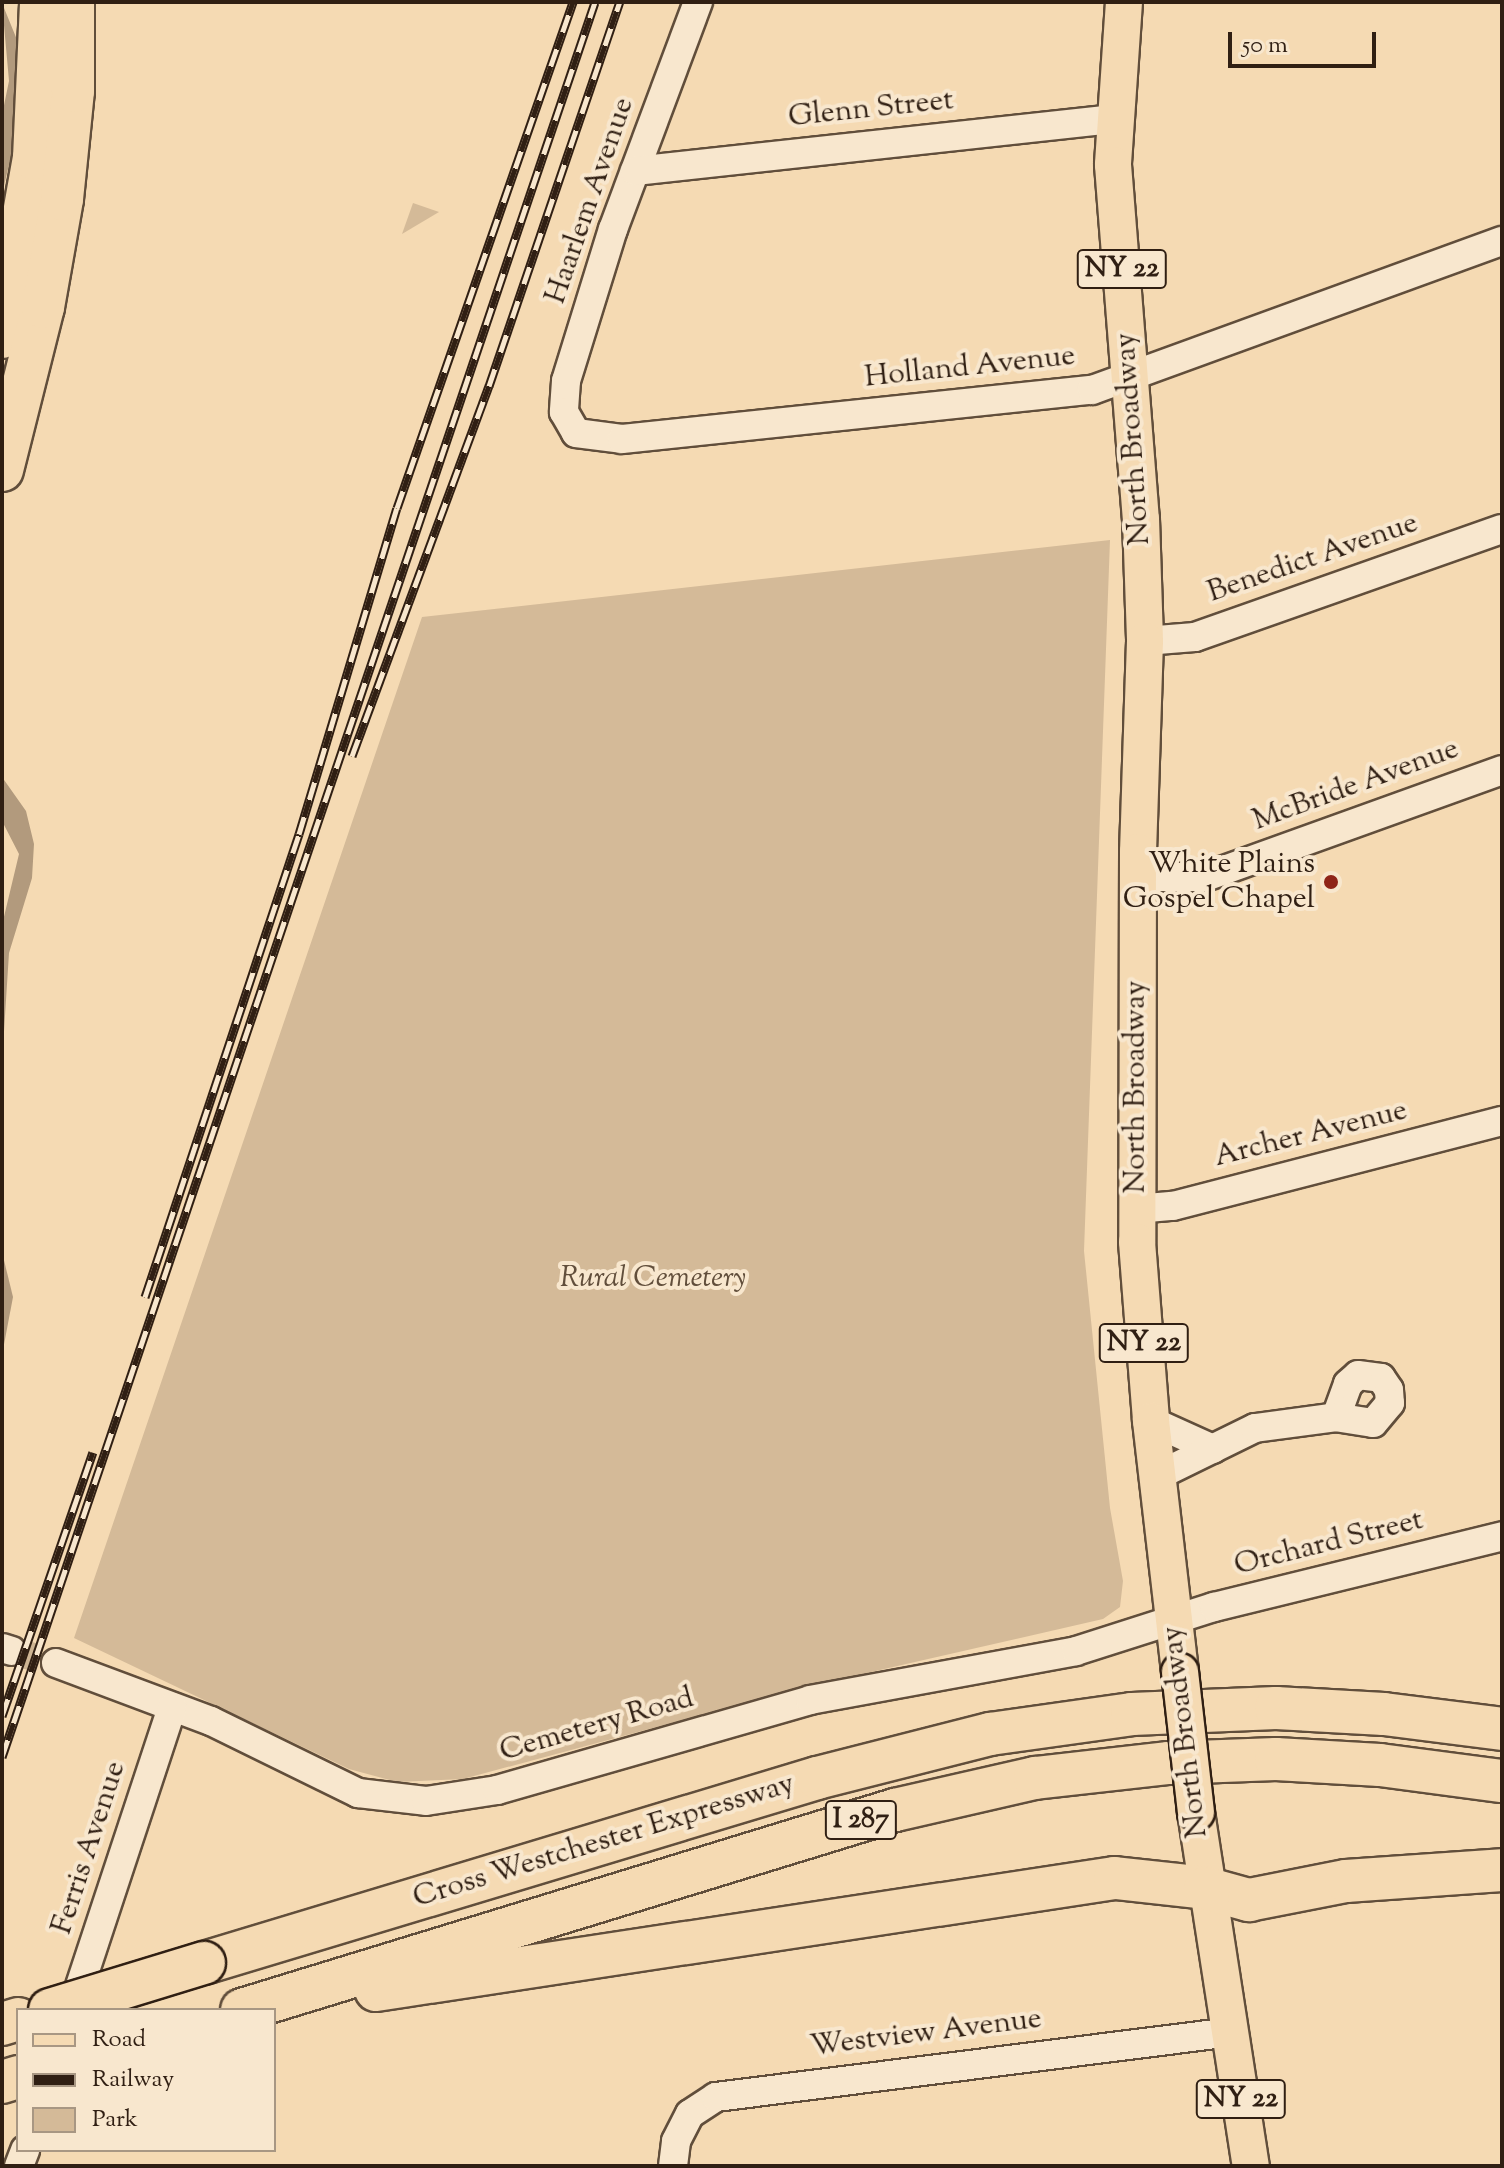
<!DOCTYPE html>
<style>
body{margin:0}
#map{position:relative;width:1504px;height:2168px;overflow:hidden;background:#f5dab3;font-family:"Sorts Mill Goudy",serif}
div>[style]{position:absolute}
.green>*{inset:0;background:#d4ba98}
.water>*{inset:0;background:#b29a7d}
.minor-tunnel>*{height:28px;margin-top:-14px;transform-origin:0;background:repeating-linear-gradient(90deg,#ceb593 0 28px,transparent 0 42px)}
.roads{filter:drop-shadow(2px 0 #614e3b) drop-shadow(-2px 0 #614e3b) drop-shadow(0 2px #614e3b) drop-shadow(0 -2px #614e3b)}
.minor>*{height:28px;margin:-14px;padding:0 14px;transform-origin:14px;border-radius:14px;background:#f8e7ce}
.major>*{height:36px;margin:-18px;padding:0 18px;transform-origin:18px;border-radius:18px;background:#f5dab3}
.highway>*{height:42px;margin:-21px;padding:0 21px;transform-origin:21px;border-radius:21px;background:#f5dab3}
.rail>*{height:9px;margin-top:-4.5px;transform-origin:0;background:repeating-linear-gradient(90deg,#f8e7ce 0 18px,#301f13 0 36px);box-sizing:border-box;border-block:2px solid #301f13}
.bridges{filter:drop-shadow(2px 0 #301f13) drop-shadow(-2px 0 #301f13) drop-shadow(0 2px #301f13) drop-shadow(0 -2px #301f13)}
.major-bridge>*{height:36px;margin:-18px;padding:0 18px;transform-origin:18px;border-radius:18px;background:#f5dab3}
.highway-bridge>*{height:42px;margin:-21px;padding:0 21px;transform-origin:21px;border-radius:21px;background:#f5dab3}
.dots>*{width:22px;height:22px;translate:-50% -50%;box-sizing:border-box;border:4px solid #f8e7ce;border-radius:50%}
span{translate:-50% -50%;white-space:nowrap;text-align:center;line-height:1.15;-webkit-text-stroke:8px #f8e7ce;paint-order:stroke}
.shield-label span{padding:2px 6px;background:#f8e7ce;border:2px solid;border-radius:6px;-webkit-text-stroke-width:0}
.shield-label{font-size:28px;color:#301f13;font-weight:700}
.street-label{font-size:30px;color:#301f13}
.poi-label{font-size:30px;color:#301f13}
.right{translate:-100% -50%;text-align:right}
.park-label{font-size:30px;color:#614e3b;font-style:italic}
.frame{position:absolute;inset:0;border:4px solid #301f13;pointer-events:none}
.legend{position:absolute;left:16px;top:2008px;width:260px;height:144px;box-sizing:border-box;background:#f8e7ce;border:2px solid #a89783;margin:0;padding:10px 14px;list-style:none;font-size:24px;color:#301f13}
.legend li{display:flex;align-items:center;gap:16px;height:40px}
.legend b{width:40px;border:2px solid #a89783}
.scale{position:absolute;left:1228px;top:32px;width:148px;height:36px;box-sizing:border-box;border:4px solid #301f13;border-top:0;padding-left:10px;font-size:24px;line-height:28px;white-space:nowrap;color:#301f13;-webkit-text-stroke:6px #f8e7ce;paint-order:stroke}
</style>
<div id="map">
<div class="green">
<div style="clip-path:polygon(413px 203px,439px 212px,402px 234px)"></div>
<div style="clip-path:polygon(1110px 540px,1084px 1251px,1110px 1508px,1123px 1581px,1120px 1607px,1103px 1619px,801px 1688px,463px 1779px,397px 1782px,349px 1769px,74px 1638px,422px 617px)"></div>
</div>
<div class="water">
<div style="clip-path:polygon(2px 3px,22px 52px,19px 123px,2px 194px,2px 115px,9px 81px)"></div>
<div style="clip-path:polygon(2px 777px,26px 811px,34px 844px,32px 878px,9px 953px,2px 1063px,2px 925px,19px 854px,2px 821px)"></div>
<div style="clip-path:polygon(2px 1252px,13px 1297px,2px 1355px)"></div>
</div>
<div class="minor-tunnel">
<div style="left:12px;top:1651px;width:46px;rotate:15.3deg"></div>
</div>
<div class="roads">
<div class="minor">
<div style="left:698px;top:2px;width:242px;rotate:110.5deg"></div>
<div style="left:613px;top:229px;width:159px;rotate:107.2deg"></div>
<div style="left:566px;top:381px;width:31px;rotate:94deg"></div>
<div style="left:564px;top:412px;width:24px;rotate:60deg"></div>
<div style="left:576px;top:433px;width:46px;rotate:7.4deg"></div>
<div style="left:622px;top:439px;width:473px;rotate:-6deg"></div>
<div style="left:1092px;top:390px;width:436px;rotate:-20deg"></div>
<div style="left:635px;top:171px;width:482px;rotate:-6.2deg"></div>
<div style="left:1145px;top:641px;width:50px;rotate:-4.6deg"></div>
<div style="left:1195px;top:637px;width:325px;rotate:-19.4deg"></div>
<div style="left:1138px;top:877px;width:67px"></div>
<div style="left:1205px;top:877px;width:316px;rotate:-19.8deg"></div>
<div style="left:1136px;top:1209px;width:37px;rotate:-5deg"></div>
<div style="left:1173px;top:1206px;width:340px;rotate:-14.5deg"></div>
<div style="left:1358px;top:1375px;width:23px;rotate:7deg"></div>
<div style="left:1381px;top:1378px;width:14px;rotate:56deg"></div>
<div style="left:1389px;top:1390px;width:13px;rotate:86deg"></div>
<div style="left:1390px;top:1403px;width:26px;rotate:130deg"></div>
<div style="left:1373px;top:1423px;width:37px;rotate:-171deg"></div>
<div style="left:1336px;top:1417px;width:35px;rotate:-70deg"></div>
<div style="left:1348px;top:1384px;width:13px;rotate:-42deg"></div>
<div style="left:1151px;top:1421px;width:68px;rotate:24.3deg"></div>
<div style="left:1157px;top:1476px;width:109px;rotate:-26.1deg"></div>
<div style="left:1255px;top:1428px;width:82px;rotate:-7.7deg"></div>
<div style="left:2px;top:1648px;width:10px;rotate:17deg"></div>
<div style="left:56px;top:1663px;width:165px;rotate:20.5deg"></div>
<div style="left:211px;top:1721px;width:164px;rotate:26.1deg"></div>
<div style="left:358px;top:1793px;width:68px;rotate:6.7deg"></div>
<div style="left:426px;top:1801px;width:72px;rotate:-8.8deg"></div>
<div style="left:497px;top:1790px;width:326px;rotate:-16deg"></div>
<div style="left:810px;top:1700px;width:270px;rotate:-10.4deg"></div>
<div style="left:1076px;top:1651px;width:145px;rotate:-17.7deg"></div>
<div style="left:1214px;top:1607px;width:297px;rotate:-13.8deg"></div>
<div style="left:72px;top:2010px;width:319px;rotate:-71.7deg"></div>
<div style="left:19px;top:2166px;width:17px;rotate:-69deg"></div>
<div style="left:673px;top:2166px;width:25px;rotate:-83deg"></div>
<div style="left:676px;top:2141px;width:30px;rotate:-63deg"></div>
<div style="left:690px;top:2114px;width:31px;rotate:-33deg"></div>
<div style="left:716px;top:2097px;width:519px;rotate:-7.19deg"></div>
</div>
<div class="major">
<div style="left:1124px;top:2px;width:163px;rotate:93.9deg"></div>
<div style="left:1113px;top:165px;width:355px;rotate:85.5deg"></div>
<div style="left:1141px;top:519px;width:122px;rotate:88.1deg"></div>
<div style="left:1145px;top:641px;width:211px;rotate:91.9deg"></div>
<div style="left:1138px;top:852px;width:390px;rotate:90.1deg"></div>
<div style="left:1137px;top:1242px;width:180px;rotate:85.5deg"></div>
<div style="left:1151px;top:1421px;width:253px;rotate:83.4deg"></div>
<div style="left:1196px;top:1812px;width:358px;rotate:81.2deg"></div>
</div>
<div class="highway">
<div style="left:2px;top:337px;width:182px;rotate:-79.9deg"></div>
<div style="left:34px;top:158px;width:156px;rotate:-87.4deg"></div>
<div style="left:2px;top:470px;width:168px;rotate:-75.9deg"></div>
<div style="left:43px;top:307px;width:110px;rotate:-80deg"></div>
<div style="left:62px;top:199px;width:109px;rotate:-84.2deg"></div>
<div style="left:73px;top:91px;width:89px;rotate:-90deg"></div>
<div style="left:204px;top:1963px;width:640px;rotate:-16.79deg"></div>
<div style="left:817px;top:1778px;width:179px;rotate:-14.3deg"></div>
<div style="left:990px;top:1734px;width:143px;rotate:-8deg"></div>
<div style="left:1132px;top:1714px;width:144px;rotate:-2.4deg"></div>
<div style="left:1276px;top:1708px;width:108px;rotate:3.2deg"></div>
<div style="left:1384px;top:1714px;width:119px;rotate:7.2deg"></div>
<div style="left:376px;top:1990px;width:747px;rotate:-8.62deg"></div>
<div style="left:1115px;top:1878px;width:91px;rotate:6.3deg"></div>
<div style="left:1205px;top:1888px;width:46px;rotate:15.3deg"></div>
<div style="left:1249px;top:1900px;width:99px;rotate:-11.1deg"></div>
<div style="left:1346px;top:1881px;width:156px;rotate:-4deg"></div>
<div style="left:242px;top:2010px;width:683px;rotate:-17.03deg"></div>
<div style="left:895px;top:1810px;width:144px;rotate:-12.9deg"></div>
<div style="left:1035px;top:1778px;width:135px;rotate:-6.4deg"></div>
<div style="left:1169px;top:1763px;width:107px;rotate:-2.1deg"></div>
<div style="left:1276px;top:1759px;width:104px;rotate:3.3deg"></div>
<div style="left:1380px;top:1765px;width:123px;rotate:7.5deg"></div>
<div style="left:2px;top:2024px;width:17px;rotate:-17deg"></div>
<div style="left:2px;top:2082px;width:17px;rotate:-17deg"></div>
</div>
</div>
<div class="rail">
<div style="left:352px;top:756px;width:395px;rotate:-69.7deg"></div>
<div style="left:489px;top:386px;width:406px;rotate:-71.2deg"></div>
<div style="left:145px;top:1297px;width:488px;rotate:-71.6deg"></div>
<div style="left:299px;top:834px;width:340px;rotate:-73.3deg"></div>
<div style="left:397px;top:508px;width:536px;rotate:-70.82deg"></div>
<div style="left:2px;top:1716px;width:279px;rotate:-71deg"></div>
<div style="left:2px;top:1757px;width:1852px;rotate:-71.33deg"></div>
</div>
<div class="bridges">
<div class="major-bridge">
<div style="left:1180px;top:1672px;width:141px;rotate:83.5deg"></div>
</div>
<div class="highway-bridge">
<div style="left:50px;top:2010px;width:161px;rotate:-17deg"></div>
</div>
</div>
<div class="dots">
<div style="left:1331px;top:882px;background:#8f2418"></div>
</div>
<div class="shield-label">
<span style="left:1122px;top:269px">NY 22</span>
<span style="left:1144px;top:1343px">NY 22</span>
<span style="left:861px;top:1820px">I 287</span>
<span style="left:1241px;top:2099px">NY 22</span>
</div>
<div class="street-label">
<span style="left:871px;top:110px;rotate:-6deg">Glenn Street</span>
<span style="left:591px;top:201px;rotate:-71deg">Haarlem Avenue</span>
<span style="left:970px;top:368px;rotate:-6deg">Holland Avenue</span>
<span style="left:1134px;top:439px;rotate:-94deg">North Broadway</span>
<span style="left:1313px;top:559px;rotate:-19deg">Benedict Avenue</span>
<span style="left:1356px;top:786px;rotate:-20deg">McBride Avenue</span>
<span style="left:1137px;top:1087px;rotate:-90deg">North Broadway</span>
<span style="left:1311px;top:1135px;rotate:-14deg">Archer Avenue</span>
<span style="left:1329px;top:1544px;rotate:-14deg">Orchard Street</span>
<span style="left:597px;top:1726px;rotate:-16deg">Cemetery Road</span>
<span style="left:1186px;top:1732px;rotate:-97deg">North Broadway</span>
<span style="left:604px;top:1842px;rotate:-17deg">Cross Westchester Expressway</span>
<span style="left:90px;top:1848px;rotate:-72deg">Ferris Avenue</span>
<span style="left:926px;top:2034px;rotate:-7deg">Westview Avenue</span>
</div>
<div class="poi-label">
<span class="right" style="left:1315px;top:882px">White Plains<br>Gospel Chapel</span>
</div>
<div class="park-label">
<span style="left:653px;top:1279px">Rural Cemetery</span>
</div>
<div class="frame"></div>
<ul class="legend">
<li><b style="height:10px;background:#f5dab3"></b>Road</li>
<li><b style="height:10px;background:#301f13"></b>Railway</li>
<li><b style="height:22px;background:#d4ba98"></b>Park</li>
</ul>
<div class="scale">50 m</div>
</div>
